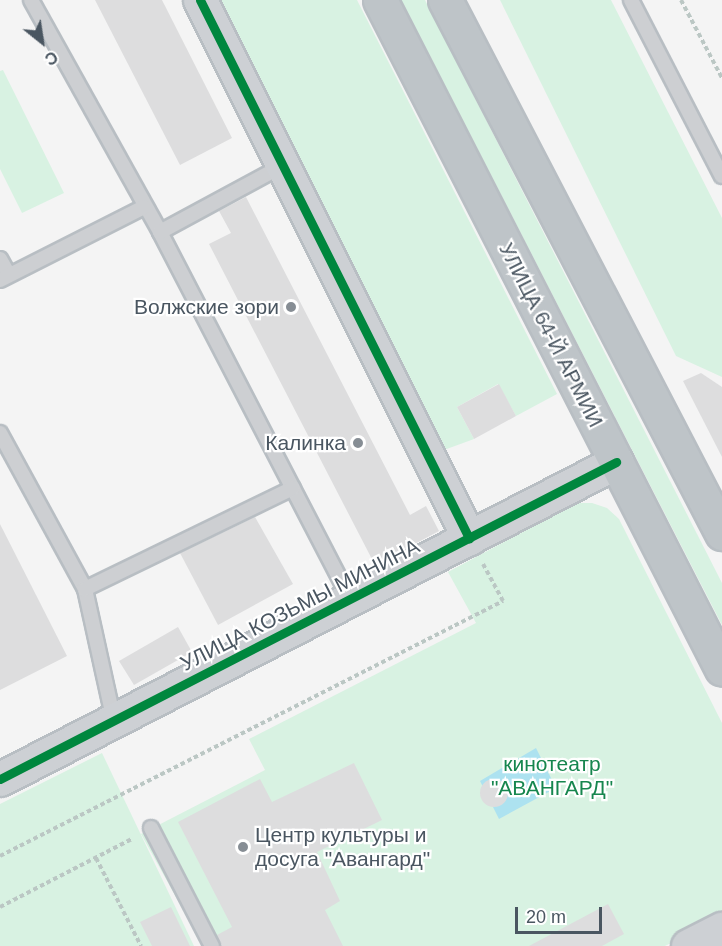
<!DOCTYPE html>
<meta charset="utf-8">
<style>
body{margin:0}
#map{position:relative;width:722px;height:946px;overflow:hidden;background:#f4f4f4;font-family:Arial,sans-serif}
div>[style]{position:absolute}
.green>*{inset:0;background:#d8f2e2}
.water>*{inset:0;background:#ade2f0}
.building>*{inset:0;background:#ddddde}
.round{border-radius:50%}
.path>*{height:4px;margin-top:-2px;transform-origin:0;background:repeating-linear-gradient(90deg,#bbc7c4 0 4.5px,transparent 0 7.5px)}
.roads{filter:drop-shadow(2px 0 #b8bec3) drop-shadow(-2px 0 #b8bec3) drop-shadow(0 2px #b8bec3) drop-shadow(0 -2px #b8bec3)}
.lane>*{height:14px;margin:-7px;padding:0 7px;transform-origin:7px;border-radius:7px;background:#cdcfd2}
.secondary>*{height:33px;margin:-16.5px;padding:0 16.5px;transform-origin:16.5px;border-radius:16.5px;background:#cdd0d4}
.highway>*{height:33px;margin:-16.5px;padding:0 16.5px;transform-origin:16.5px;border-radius:16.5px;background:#bec4c8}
.cycleway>*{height:9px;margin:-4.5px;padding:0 4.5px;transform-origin:4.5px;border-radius:4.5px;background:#00873e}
.dots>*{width:16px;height:16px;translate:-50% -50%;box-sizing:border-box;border:3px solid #fff;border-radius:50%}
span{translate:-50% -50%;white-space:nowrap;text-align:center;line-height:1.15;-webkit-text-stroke:4.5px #fff;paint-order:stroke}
.poi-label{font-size:21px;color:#4a5661}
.right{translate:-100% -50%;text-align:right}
.left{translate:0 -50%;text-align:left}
.street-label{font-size:21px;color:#4a5661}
.park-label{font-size:21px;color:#16864e}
.north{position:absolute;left:12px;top:12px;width:60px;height:60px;-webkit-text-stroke:4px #fff;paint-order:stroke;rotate:150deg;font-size:16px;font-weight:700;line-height:24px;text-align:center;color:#4a5661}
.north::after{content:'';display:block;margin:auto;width:21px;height:27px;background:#4a5661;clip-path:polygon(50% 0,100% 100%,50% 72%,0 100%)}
.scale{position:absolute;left:515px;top:907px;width:87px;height:27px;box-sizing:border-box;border:3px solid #4a5661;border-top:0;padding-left:8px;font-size:18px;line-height:21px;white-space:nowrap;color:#4a5661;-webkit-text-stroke:4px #fff;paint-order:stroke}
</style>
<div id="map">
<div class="green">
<div style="clip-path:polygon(219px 0,357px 0,557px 394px,516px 416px,498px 384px,457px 407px,474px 439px,444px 450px)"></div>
<div style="clip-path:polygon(401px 0,425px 0,722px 583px,722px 625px)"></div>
<div style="clip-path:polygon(500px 0,611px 0,722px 218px,722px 377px,676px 356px)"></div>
<div style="clip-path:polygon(3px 70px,64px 193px,22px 213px,0 169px,0 71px)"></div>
<div style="clip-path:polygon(577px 503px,592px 503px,607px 508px,619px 519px,722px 723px,722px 917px,665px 946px,203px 946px,141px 834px,265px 770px,249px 739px,476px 623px,448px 572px)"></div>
<div style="clip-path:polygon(102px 753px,194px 946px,0 946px,0 804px)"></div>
</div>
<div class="water">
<div style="clip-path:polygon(536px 748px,556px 788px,499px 819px,480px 781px)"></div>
</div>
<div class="building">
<div style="clip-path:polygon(95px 0,162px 0,232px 138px,180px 165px)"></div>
<div style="clip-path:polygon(246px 197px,410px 515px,426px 506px,439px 531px,375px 565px,209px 244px,231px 233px,219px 211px)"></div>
<div style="clip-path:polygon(701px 373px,722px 387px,722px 457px,683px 381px)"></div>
<div style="clip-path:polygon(499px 384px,516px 416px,474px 439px,457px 407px)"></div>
<div style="clip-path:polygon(255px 517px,293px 584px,218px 625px,180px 553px)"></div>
<div style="clip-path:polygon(0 524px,67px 656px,0 690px)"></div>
<div style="clip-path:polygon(178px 627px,192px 652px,134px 685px,119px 661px)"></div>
<div style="clip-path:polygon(354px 763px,382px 820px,317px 852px,340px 901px,325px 910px,343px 946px,221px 946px,217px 935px,232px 927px,178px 822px,260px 779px,272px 802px)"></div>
<div class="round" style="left:480px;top:779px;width:28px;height:28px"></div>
<div style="clip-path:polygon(608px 904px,624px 934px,602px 946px,529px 946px)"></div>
<div style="clip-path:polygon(171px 907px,190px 946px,152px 946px,140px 922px)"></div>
</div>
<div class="path">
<div style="left:681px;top:0;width:88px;rotate:62.3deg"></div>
<div style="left:0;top:856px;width:564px;rotate:-26.88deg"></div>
<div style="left:503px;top:601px;width:42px;rotate:-118.4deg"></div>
<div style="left:96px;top:858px;width:99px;rotate:62.9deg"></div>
<div style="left:0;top:907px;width:148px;rotate:-27.3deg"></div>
</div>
<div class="roads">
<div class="lane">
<div style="left:31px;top:0;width:265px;rotate:60.9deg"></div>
<div style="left:160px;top:232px;width:413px;rotate:62.6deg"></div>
<div style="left:631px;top:0;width:198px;rotate:62.7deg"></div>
<div style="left:160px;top:232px;width:139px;rotate:-28.4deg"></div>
<div style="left:0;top:259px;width:18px;rotate:61deg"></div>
<div style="left:0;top:280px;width:161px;rotate:-26.9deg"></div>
<div style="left:0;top:433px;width:178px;rotate:61.4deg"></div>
<div style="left:85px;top:589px;width:135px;rotate:77.6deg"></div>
<div style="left:85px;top:589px;width:231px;rotate:-25.9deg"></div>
<div style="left:151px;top:828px;width:133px;rotate:62.7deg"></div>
</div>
<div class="secondary">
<div style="left:200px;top:0;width:602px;rotate:63.43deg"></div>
<div style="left:0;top:779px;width:693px;rotate:-27.23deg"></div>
<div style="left:688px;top:946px;width:38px;rotate:-27deg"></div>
</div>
<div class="highway">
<div style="left:380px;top:0;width:751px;rotate:62.92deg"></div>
<div style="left:445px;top:0;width:601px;rotate:62.54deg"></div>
</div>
</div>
<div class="cycleway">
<div style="left:200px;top:0;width:602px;rotate:63.43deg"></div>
<div style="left:0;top:779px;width:693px;rotate:-27.23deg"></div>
</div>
<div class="dots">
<div style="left:291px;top:307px;background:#868d94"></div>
<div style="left:358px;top:443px;background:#868d94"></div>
<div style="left:243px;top:847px;background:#868d94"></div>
</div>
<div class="poi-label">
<span class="right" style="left:279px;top:307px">Волжские зори</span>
<span class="right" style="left:346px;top:443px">Калинка</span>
<span class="left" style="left:255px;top:847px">Центр культуры и<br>досуга "Авангард"</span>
</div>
<div class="street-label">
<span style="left:551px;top:335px;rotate:63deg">УЛИЦА 64-Й АРМИИ</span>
<span style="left:300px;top:605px;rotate:-27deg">УЛИЦА КОЗЬМЫ МИНИНА</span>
</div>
<div class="park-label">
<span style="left:552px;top:776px">кинотеатр<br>"АВАНГАРД"</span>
</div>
<div class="north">С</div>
<div class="scale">20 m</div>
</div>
